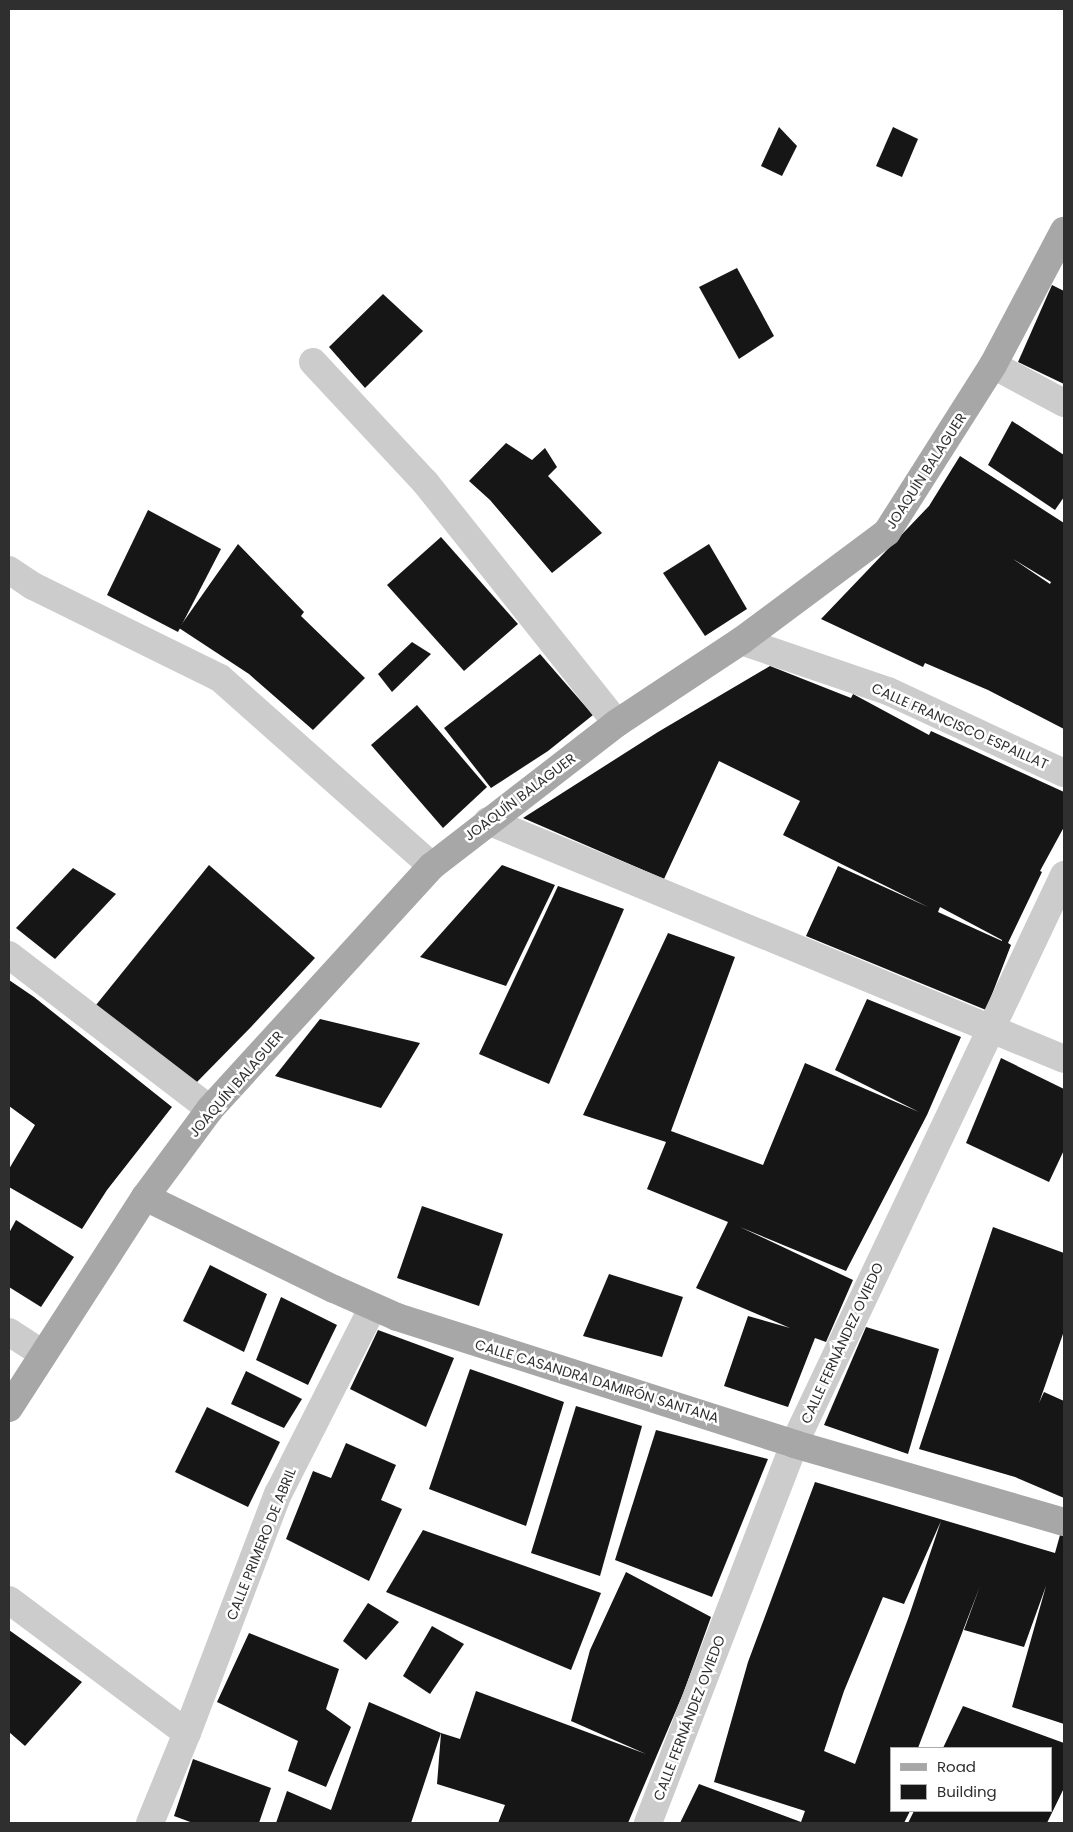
<!DOCTYPE html>
<meta charset="utf-8">
<style>
body{margin:0}
#map{position:relative;width:1073px;height:1832px;overflow:hidden;background:#fff;font-family:Poppins,sans-serif}
div>[style]{position:absolute}
.building>*{inset:0;background:#161616}
.minor>*{height:28px;margin:-14px;padding:0 14px;transform-origin:14px;border-radius:14px;background:#ccc}
.major>*{height:28px;margin:-14px;padding:0 14px;transform-origin:14px;border-radius:14px;background:#a7a7a7}
span{translate:-50% -50%;white-space:nowrap;text-align:center;line-height:1.15;-webkit-text-stroke:5px #fff;paint-order:stroke}
.street-label{font-size:14px;color:#2f2f2f}
.frame{position:absolute;inset:0;border:10px solid #2f2f2f;pointer-events:none}
.legend{position:absolute;left:890px;top:1747px;width:162px;height:65px;box-sizing:border-box;background:#fff;border:1px solid #acacac;margin:0;padding:6px 9px;list-style:none;font-size:15px;color:#2f2f2f}
.legend li{display:flex;align-items:center;gap:10px;height:25px}
.legend b{width:25px;border:1px solid #acacac}
</style>
<div id="map">
<div class="building">
<div style="clip-path:polygon(779px 127px,797px 146px,782px 176px,761px 166px)"></div>
<div style="clip-path:polygon(893px 127px,918px 139px,902px 177px,876px 166px)"></div>
<div style="clip-path:polygon(737px 268px,774px 336px,739px 359px,699px 287px)"></div>
<div style="clip-path:polygon(1052px 285px,1064px 291px,1064px 384px,1018px 362px)"></div>
<div style="clip-path:polygon(383px 294px,423px 331px,365px 388px,329px 347px)"></div>
<div style="clip-path:polygon(1012px 421px,1064px 455px,1064px 497px,1055px 510px,988px 465px)"></div>
<div style="clip-path:polygon(506px 443px,532px 460px,545px 448px,557px 467px,548px 476px,602px 533px,552px 573px,490px 500px,469px 481px)"></div>
<div style="clip-path:polygon(evenodd,960px 456px,1064px 523px,1064px 729px,988px 690px,925px 663px,923px 667px,821px 619px,929px 506px,960px 456px,1013px 559px,1051px 582px,1050px 584px,1013px 559px)"></div>
<div style="clip-path:polygon(148px 510px,221px 549px,178px 632px,107px 595px)"></div>
<div style="clip-path:polygon(441px 537px,518px 624px,464px 671px,387px 585px)"></div>
<div style="clip-path:polygon(238px 544px,304px 612px,301px 616px,365px 678px,313px 730px,249px 674px,179px 628px)"></div>
<div style="clip-path:polygon(709px 544px,747px 609px,705px 636px,663px 573px)"></div>
<div style="clip-path:polygon(412px 642px,431px 654px,392px 692px,378px 674px)"></div>
<div style="clip-path:polygon(540px 654px,593px 715px,548px 751px,491px 788px,444px 728px)"></div>
<div style="clip-path:polygon(evenodd,770px 666px,851px 698px,853px 694px,929px 735px,931px 731px,1064px 792px,1064px 827px,1040px 871px,1042px 872px,1008px 943px,1011px 945px,986px 1010px,806px 936px,838px 866px,928px 907px,783px 835px,800px 801px,719px 761px,664px 879px,523px 818px,658px 732px,770px 666px,940px 907px,1002px 940px,1002px 941px,938px 912px,940px 907px)"></div>
<div style="clip-path:polygon(417px 705px,487px 787px,443px 828px,371px 745px)"></div>
<div style="clip-path:polygon(209px 865px,315px 958px,251px 1027px,196px 1083px,96px 1005px)"></div>
<div style="clip-path:polygon(502px 865px,555px 885px,506px 986px,420px 957px)"></div>
<div style="clip-path:polygon(73px 868px,116px 894px,55px 959px,16px 928px)"></div>
<div style="clip-path:polygon(558px 886px,624px 909px,549px 1084px,479px 1054px)"></div>
<div style="clip-path:polygon(668px 933px,735px 957px,671px 1131px,763px 1165px,805px 1063px,919px 1112px,835px 1070px,867px 999px,961px 1037px,927px 1115px,846px 1271px,740px 1227px,853px 1280px,826px 1342px,815px 1338px,788px 1407px,724px 1386px,748px 1316px,790px 1328px,696px 1288px,728px 1222px,647px 1189px,666px 1142px,583px 1115px)"></div>
<div style="clip-path:polygon(9px 980px,34px 997px,172px 1107px,107px 1190px,82px 1229px,9px 1187px,9px 1169px,35px 1125px,9px 1106px)"></div>
<div style="clip-path:polygon(320px 1019px,420px 1043px,381px 1108px,275px 1076px)"></div>
<div style="clip-path:polygon(1001px 1058px,1064px 1089px,1064px 1150px,1049px 1182px,966px 1143px)"></div>
<div style="clip-path:polygon(422px 1206px,503px 1234px,479px 1306px,397px 1278px)"></div>
<div style="clip-path:polygon(16px 1220px,74px 1257px,41px 1307px,9px 1287px,9px 1233px)"></div>
<div style="clip-path:polygon(993px 1227px,1064px 1253px,1064px 1331px,1039px 1403px,1044px 1392px,1064px 1401px,1064px 1498px,1015px 1477px,919px 1449px)"></div>
<div style="clip-path:polygon(210px 1265px,267px 1294px,244px 1352px,183px 1321px)"></div>
<div style="clip-path:polygon(609px 1274px,683px 1297px,662px 1357px,583px 1336px)"></div>
<div style="clip-path:polygon(281px 1297px,337px 1325px,308px 1385px,256px 1360px)"></div>
<div style="clip-path:polygon(866px 1327px,939px 1349px,908px 1454px,824px 1425px)"></div>
<div style="clip-path:polygon(378px 1330px,454px 1358px,426px 1427px,350px 1389px)"></div>
<div style="clip-path:polygon(470px 1369px,564px 1402px,526px 1526px,429px 1489px)"></div>
<div style="clip-path:polygon(246px 1371px,302px 1399px,284px 1428px,231px 1404px)"></div>
<div style="clip-path:polygon(576px 1406px,642px 1426px,600px 1576px,531px 1553px)"></div>
<div style="clip-path:polygon(207px 1407px,280px 1442px,248px 1507px,175px 1472px)"></div>
<div style="clip-path:polygon(656px 1430px,768px 1459px,712px 1597px,615px 1560px)"></div>
<div style="clip-path:polygon(346px 1443px,396px 1465px,381px 1500px,402px 1509px,369px 1581px,286px 1539px,313px 1471px,331px 1478px)"></div>
<div style="clip-path:polygon(evenodd,815px 1482px,1055px 1553px,1060px 1535px,1064px 1536px,1064px 1724px,1012px 1707px,1046px 1586px,1024px 1647px,964px 1630px,980px 1586px,918px 1748px,892px 1748px,892px 1811px,910px 1811px,904px 1823px,680px 1823px,699px 1784px,801px 1822px,805px 1811px,714px 1782px,748px 1662px,815px 1482px,941px 1521px,909px 1616px,855px 1764px,824px 1751px,844px 1691px,883px 1597px,904px 1604px,941px 1521px)"></div>
<div style="clip-path:polygon(423px 1530px,601px 1593px,571px 1670px,386px 1592px)"></div>
<div style="clip-path:polygon(626px 1572px,711px 1617px,683px 1694px,628px 1823px,498px 1823px,505px 1805px,437px 1784px,441px 1733px,460px 1739px,476px 1691px,646px 1754px,571px 1721px,590px 1650px)"></div>
<div style="clip-path:polygon(368px 1603px,399px 1622px,366px 1660px,343px 1641px)"></div>
<div style="clip-path:polygon(432px 1626px,464px 1644px,430px 1694px,403px 1676px)"></div>
<div style="clip-path:polygon(9px 1630px,82px 1682px,25px 1746px,9px 1732px)"></div>
<div style="clip-path:polygon(249px 1633px,339px 1669px,326px 1709px,351px 1727px,326px 1787px,288px 1771px,298px 1741px,217px 1702px)"></div>
<div style="clip-path:polygon(369px 1702px,441px 1733px,411px 1823px,276px 1823px,287px 1791px,331px 1810px)"></div>
<div style="clip-path:polygon(963px 1706px,1064px 1743px,1064px 1788px,1047px 1823px,908px 1823px,914px 1811px,1052px 1811px,1052px 1748px,943px 1748px)"></div>
<div style="clip-path:polygon(193px 1759px,271px 1788px,259px 1823px,193px 1823px,174px 1816px)"></div>
</div>
<div class="minor">
<div style="left:313px;top:362px;width:164px;rotate:47deg"></div>
<div style="left:425px;top:482px;width:308px;rotate:51.5deg"></div>
<div style="left:993px;top:365px;width:81px;rotate:28.2deg"></div>
<div style="left:9px;top:570px;width:29px;rotate:34deg"></div>
<div style="left:33px;top:586px;width:208px;rotate:26.2deg"></div>
<div style="left:220px;top:678px;width:283px;rotate:41.6deg"></div>
<div style="left:741px;top:641px;width:155px;rotate:18.8deg"></div>
<div style="left:888px;top:691px;width:194px;rotate:25deg"></div>
<div style="left:488px;top:821px;width:623px;rotate:22.45deg"></div>
<div style="left:9px;top:955px;width:253px;rotate:37.5deg"></div>
<div style="left:9px;top:1332px;width:40px;rotate:32.9deg"></div>
<div style="left:9px;top:1600px;width:222px;rotate:36.8deg"></div>
<div style="left:150px;top:1823px;width:97px;rotate:-67.7deg"></div>
<div style="left:187px;top:1733px;width:256px;rotate:-69.2deg"></div>
<div style="left:278px;top:1494px;width:210px;rotate:-63.1deg"></div>
<div style="left:648px;top:1823px;width:406px;rotate:-68.9deg"></div>
<div style="left:794px;top:1444px;width:630px;rotate:-64.61deg"></div>
</div>
<div class="major">
<div style="left:145px;top:1197px;width:210px;rotate:26deg"></div>
<div style="left:334px;top:1289px;width:69px;rotate:24deg"></div>
<div style="left:397px;top:1317px;width:417px;rotate:17.7deg"></div>
<div style="left:794px;top:1444px;width:281px;rotate:16.1deg"></div>
<div style="left:9px;top:1408px;width:251px;rotate:-57.2deg"></div>
<div style="left:145px;top:1197px;width:109px;rotate:-53.5deg"></div>
<div style="left:210px;top:1109px;width:329px;rotate:-47.6deg"></div>
<div style="left:432px;top:866px;width:234px;rotate:-37.7deg"></div>
<div style="left:617px;top:723px;width:149px;rotate:-33.5deg"></div>
<div style="left:741px;top:641px;width:182px;rotate:-36.7deg"></div>
<div style="left:887px;top:532px;width:198px;rotate:-57.6deg"></div>
<div style="left:993px;top:365px;width:152px;rotate:-62.1deg"></div>
</div>
<div class="street-label">
<span style="left:926px;top:471px;rotate:-57deg">JOAQUÍN BALAGUER</span>
<span style="left:960px;top:726px;rotate:24deg">CALLE FRANCISCO ESPAILLAT</span>
<span style="left:520px;top:797px;rotate:-37deg">JOAQUÍN BALAGUER</span>
<span style="left:236px;top:1084px;rotate:-49deg">JOAQUÍN BALAGUER</span>
<span style="left:842px;top:1343px;rotate:-65deg">CALLE FERNÁNDEZ OVIEDO</span>
<span style="left:597px;top:1381px;rotate:17deg">CALLE CASANDRA DAMIRÓN SANTANA</span>
<span style="left:261px;top:1544px;rotate:-68deg">CALLE PRIMERO DE ABRIL</span>
<span style="left:689px;top:1718px;rotate:-69deg">CALLE FERNÁNDEZ OVIEDO</span>
</div>
<div class="frame"></div>
<ul class="legend">
<li><b style="height:6px;background:#a7a7a7"></b>Road</li>
<li><b style="height:14px;background:#161616"></b>Building</li>
</ul>
</div>
